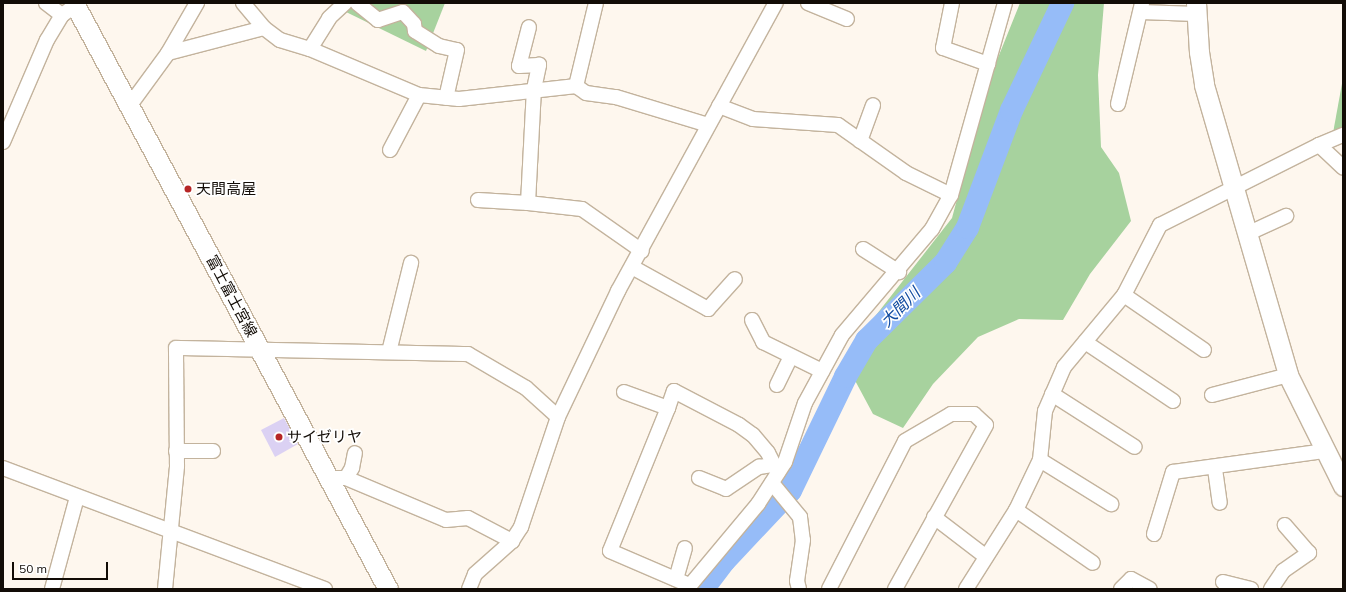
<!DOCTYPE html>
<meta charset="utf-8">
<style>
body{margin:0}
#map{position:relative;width:1346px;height:592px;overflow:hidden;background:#fef7ee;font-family:Mulish,"Noto Sans JP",sans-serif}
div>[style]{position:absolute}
.green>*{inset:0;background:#a7d29e}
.river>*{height:23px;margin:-11.5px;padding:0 11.5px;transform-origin:11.5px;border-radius:11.5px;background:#96bcf8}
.building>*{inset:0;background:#dbd1f3}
.roads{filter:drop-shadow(1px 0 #c3b39d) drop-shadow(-1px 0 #c3b39d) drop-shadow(0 1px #c3b39d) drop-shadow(0 -1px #c3b39d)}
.street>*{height:14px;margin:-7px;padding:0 7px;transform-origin:7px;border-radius:7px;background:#fff}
.secondary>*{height:19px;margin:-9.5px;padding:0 9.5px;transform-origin:9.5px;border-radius:9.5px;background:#fff}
.dots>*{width:11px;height:11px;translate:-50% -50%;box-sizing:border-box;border:2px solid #fff;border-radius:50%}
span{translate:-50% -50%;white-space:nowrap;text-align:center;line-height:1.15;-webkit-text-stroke:3.5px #fff;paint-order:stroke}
.poi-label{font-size:15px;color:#120c06}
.left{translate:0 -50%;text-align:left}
.street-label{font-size:15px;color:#120c06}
.water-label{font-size:16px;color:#114ba0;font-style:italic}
.frame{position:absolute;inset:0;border:4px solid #120c06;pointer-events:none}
.scale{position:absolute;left:12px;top:562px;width:96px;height:18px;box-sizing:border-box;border:2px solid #120c06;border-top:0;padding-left:5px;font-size:12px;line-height:14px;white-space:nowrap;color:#120c06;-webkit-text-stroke:3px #fff;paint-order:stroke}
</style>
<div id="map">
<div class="green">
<div style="clip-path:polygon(355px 3px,445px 3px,426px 51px,344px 11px)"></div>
<div style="clip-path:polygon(1020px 3px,1104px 3px,1098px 75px,1101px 147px,1119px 173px,1131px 221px,1090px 274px,1063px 320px,1019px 319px,978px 337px,933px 384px,903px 428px,873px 414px,851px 373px,848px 351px,952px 218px,989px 80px)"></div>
<div style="clip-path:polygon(1343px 78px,1343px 129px,1333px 133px)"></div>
</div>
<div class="river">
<div style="left:702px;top:589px;width:36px;rotate:-53deg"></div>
<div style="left:724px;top:560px;width:96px;rotate:-46.7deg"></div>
<div style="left:790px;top:490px;width:127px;rotate:-64.2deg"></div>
<div style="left:845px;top:376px;width:42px;rotate:-59.7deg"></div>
<div style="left:866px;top:340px;width:111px;rotate:-44.6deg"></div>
<div style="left:945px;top:262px;width:41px;rotate:-57.8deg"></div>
<div style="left:967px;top:227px;width:125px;rotate:-69.4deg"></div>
<div style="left:1011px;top:110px;width:119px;rotate:-64.5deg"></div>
</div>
<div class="building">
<div style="clip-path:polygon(284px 418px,298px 444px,275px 457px,261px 430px)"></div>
</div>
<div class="roads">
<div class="street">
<div style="left:46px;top:3px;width:20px;rotate:37deg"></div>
<div style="left:243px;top:3px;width:33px;rotate:50deg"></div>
<div style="left:264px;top:28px;width:20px;rotate:37deg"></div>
<div style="left:280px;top:40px;width:31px;rotate:17deg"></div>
<div style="left:310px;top:49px;width:118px;rotate:22.9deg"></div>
<div style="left:419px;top:95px;width:40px;rotate:5.7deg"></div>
<div style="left:459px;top:99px;width:118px;rotate:-6.3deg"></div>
<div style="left:576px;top:86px;width:12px;rotate:35deg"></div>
<div style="left:586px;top:93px;width:30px;rotate:8deg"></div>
<div style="left:616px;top:97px;width:96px;rotate:16.9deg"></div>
<div style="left:357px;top:3px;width:27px;rotate:39deg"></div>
<div style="left:378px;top:20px;width:26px;rotate:-18deg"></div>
<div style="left:403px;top:12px;width:16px;rotate:47deg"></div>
<div style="left:414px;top:24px;width:7px;rotate:82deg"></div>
<div style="left:415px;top:31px;width:28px;rotate:32deg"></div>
<div style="left:439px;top:46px;width:18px;rotate:13deg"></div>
<div style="left:457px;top:50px;width:49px;rotate:102.9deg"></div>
<div style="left:808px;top:3px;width:42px;rotate:22.3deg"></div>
<div style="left:952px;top:3px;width:46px;rotate:101.3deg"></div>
<div style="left:943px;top:48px;width:48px;rotate:19.6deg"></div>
<div style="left:1141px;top:12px;width:55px;rotate:2.1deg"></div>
<div style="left:310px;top:49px;width:36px;rotate:-58deg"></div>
<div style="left:329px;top:18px;width:22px;rotate:-43deg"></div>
<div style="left:168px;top:53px;width:58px;rotate:-59.9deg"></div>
<div style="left:576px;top:86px;width:85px;rotate:-76.5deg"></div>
<div style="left:1118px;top:104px;width:104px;rotate:-76.6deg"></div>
<div style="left:130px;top:105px;width:64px;rotate:-53.8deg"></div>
<div style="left:168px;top:53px;width:99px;rotate:-14.6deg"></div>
<div style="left:719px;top:106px;width:36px;rotate:21deg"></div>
<div style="left:753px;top:119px;width:85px;rotate:4deg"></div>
<div style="left:838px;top:125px;width:83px;rotate:35.2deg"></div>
<div style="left:906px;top:173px;width:50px;rotate:26.1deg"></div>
<div style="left:860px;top:141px;width:38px;rotate:-70deg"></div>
<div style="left:3px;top:142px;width:111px;rotate:-66.7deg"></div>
<div style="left:47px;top:40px;width:29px;rotate:-59deg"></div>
<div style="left:62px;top:15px;width:21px;rotate:-35deg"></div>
<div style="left:1319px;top:145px;width:26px;rotate:-23deg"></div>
<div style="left:390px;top:150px;width:62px;rotate:-62.2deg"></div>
<div style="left:478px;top:200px;width:50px;rotate:3.4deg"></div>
<div style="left:528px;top:203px;width:114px;rotate:-87deg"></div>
<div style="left:534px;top:89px;width:25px;rotate:-78deg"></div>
<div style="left:539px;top:65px;width:20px;rotate:177deg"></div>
<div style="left:519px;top:66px;width:40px;rotate:-75.6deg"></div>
<div style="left:528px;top:203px;width:54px;rotate:6.3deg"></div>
<div style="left:582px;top:209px;width:73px;rotate:35deg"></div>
<div style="left:1249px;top:233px;width:41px;rotate:-24.7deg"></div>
<div style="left:863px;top:249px;width:43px;rotate:32.6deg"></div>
<div style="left:632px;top:267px;width:87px;rotate:28.9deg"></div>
<div style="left:708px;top:309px;width:40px;rotate:-48deg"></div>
<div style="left:1124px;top:295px;width:97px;rotate:34.5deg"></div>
<div style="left:752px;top:320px;width:25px;rotate:63deg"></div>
<div style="left:763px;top:342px;width:66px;rotate:26.2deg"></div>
<div style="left:1085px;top:342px;width:106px;rotate:33.8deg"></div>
<div style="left:389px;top:352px;width:92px;rotate:-76.1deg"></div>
<div style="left:777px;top:385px;width:32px;rotate:-64deg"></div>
<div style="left:624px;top:392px;width:47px;rotate:20deg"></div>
<div style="left:668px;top:408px;width:18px;rotate:-71deg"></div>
<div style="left:674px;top:391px;width:73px;rotate:27.6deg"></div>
<div style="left:739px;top:425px;width:17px;rotate:36deg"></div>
<div style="left:753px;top:435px;width:23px;rotate:50deg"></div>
<div style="left:768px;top:453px;width:22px;rotate:63deg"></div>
<div style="left:1052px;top:394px;width:98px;rotate:32.6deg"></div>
<div style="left:1212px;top:395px;width:79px;rotate:-14.7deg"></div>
<div style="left:668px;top:408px;width:154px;rotate:112.1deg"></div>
<div style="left:610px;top:551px;width:86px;rotate:23.3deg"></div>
<div style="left:176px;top:451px;width:37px"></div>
<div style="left:1040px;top:460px;width:84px;rotate:31.8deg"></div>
<div style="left:3px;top:468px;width:344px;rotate:20.6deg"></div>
<div style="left:1215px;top:469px;width:34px;rotate:82deg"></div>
<div style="left:329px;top:478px;width:17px"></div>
<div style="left:346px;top:478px;width:108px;rotate:22.8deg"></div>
<div style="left:446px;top:520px;width:22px;rotate:-5deg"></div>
<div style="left:468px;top:518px;width:50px;rotate:27.6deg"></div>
<div style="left:346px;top:478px;width:12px;rotate:-59deg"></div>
<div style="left:352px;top:468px;width:15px;rotate:-79deg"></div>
<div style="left:699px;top:478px;width:29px;rotate:22deg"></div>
<div style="left:726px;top:489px;width:40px;rotate:-34deg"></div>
<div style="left:759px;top:467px;width:15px;rotate:-8deg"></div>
<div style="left:772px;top:483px;width:44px;rotate:50.5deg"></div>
<div style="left:800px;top:517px;width:23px;rotate:83deg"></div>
<div style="left:803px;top:540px;width:41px;rotate:98.3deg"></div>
<div style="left:797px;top:581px;width:8px;rotate:76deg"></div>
<div style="left:1016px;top:510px;width:93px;rotate:34.5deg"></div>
<div style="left:934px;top:517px;width:64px;rotate:37.4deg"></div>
<div style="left:1154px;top:534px;width:65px;rotate:-73deg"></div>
<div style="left:1173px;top:472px;width:152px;rotate:-7.9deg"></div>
<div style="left:676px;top:579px;width:32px;rotate:-74deg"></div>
<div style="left:1223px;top:582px;width:29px;rotate:14deg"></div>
<div style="left:52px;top:589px;width:95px;rotate:-74.8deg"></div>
<div style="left:165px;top:589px;width:124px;rotate:-84.4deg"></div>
<div style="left:177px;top:466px;width:118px;rotate:-90.5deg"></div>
<div style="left:176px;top:348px;width:292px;rotate:1.2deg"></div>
<div style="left:468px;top:354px;width:67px;rotate:30.4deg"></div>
<div style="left:526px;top:388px;width:43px;rotate:42.2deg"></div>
<div style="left:469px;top:589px;width:16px;rotate:-68deg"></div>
<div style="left:475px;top:574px;width:50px;rotate:-41.7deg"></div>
<div style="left:512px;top:541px;width:17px;rotate:-57deg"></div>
<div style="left:521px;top:527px;width:116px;rotate:-71.4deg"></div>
<div style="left:558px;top:417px;width:140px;rotate:-64.5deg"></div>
<div style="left:618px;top:291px;width:328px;rotate:-61.3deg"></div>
<div style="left:687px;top:589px;width:111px;rotate:-50.1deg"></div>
<div style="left:758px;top:504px;width:50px;rotate:-57.3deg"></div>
<div style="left:785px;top:462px;width:62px;rotate:-71.3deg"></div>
<div style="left:805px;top:403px;width:77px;rotate:-61.4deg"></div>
<div style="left:842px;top:335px;width:139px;rotate:-49.7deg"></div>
<div style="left:932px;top:229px;width:39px;rotate:-61deg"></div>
<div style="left:951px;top:195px;width:199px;rotate:-74.3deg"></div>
<div style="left:829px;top:589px;width:166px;rotate:-62.8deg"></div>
<div style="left:905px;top:441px;width:53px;rotate:-30.4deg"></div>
<div style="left:951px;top:414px;width:23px"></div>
<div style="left:974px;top:414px;width:16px;rotate:43deg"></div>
<div style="left:986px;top:425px;width:188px;rotate:119deg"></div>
<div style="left:966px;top:589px;width:93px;rotate:-57.7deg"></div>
<div style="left:1016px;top:510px;width:55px;rotate:-64.4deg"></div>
<div style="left:1040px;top:460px;width:49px;rotate:-84.2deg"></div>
<div style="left:1045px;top:411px;width:48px;rotate:-66.6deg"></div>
<div style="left:1064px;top:367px;width:94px;rotate:-50.2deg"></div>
<div style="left:1124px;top:295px;width:79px;rotate:-62.8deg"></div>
<div style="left:1160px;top:225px;width:178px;rotate:-26.7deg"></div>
<div style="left:1319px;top:145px;width:33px;rotate:43deg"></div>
<div style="left:1121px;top:589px;width:14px;rotate:-45deg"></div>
<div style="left:1131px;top:579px;width:21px;rotate:28deg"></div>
<div style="left:1271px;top:589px;width:22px;rotate:-56deg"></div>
<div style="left:1283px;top:571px;width:32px;rotate:-35deg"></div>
<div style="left:1309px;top:553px;width:37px;rotate:-131deg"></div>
</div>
<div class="secondary">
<div style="left:74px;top:3px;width:665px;rotate:61.82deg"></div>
<div style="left:1196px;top:3px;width:49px;rotate:86.5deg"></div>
<div style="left:1199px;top:52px;width:33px;rotate:81deg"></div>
<div style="left:1204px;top:85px;width:302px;rotate:73.8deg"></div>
<div style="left:1288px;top:375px;width:124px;rotate:63.6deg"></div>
</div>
</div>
<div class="dots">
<div style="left:188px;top:189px;background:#b62626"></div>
<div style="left:279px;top:437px;background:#b62626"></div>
</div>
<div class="poi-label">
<span class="left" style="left:196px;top:189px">天間高屋</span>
<span class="left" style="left:287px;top:437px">サイゼリヤ</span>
</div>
<div class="street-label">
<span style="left:232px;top:296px;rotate:62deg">富士富士宮線</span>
</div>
<div class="water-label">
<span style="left:900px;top:307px;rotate:-45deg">大間川</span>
</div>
<div class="frame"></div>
<div class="scale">50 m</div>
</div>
